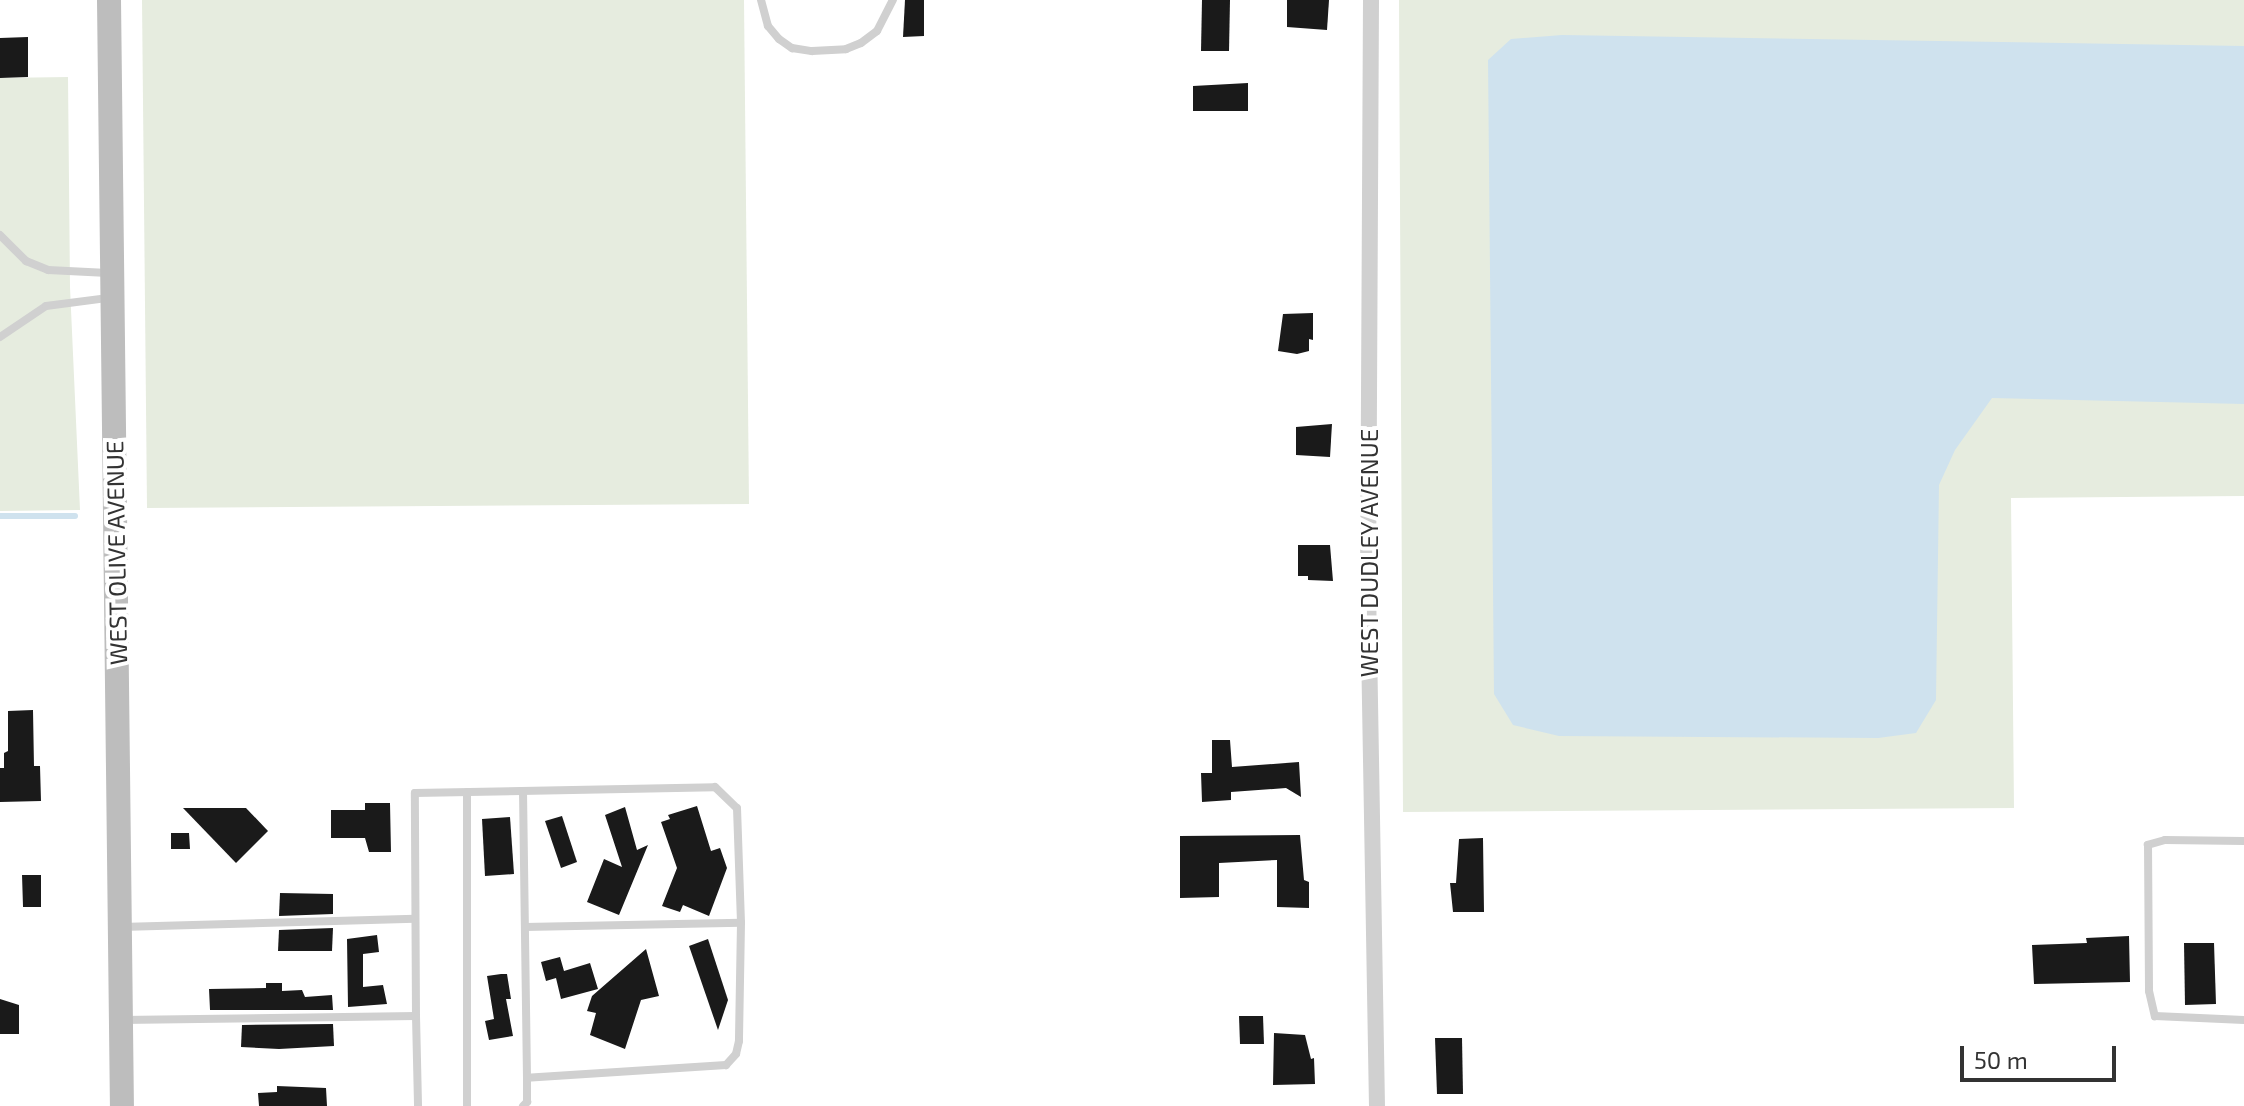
<!DOCTYPE html>
<style>
body{margin:0}
#map{position:relative;width:2244px;height:1106px;overflow:hidden;background:#fff;font-family:"Exo 2",sans-serif}
div>[style]{position:absolute}
.green>*{inset:0;background:#e6ecdf}
.water>*{inset:0;background:#cfe2ee}
.stream>*{height:6px;margin:-3px;padding:0 3px;transform-origin:3px;border-radius:3px;background:#cfe2ee}
.building>*{inset:0;background:#1a1a1a}
.lane>*{height:8px;margin:-4px;padding:0 4px;transform-origin:4px;border-radius:4px;background:#d0d0d0}
.street>*{height:16px;margin:-8px;padding:0 8px;transform-origin:8px;border-radius:8px;background:#d0d0d0}
.secondary>*{height:24px;margin:-12px;padding:0 12px;transform-origin:12px;border-radius:12px;background:#bdbdbd}
span{translate:-50% -50%;white-space:nowrap;text-align:center;line-height:1.15;-webkit-text-stroke:8px #fff;paint-order:stroke}
.street-label{font-size:24px;color:#333}
.scale{position:absolute;left:1960px;top:1046px;width:156px;height:36px;box-sizing:border-box;border:4px solid #333;border-top:0;padding-left:10px;font-size:24px;line-height:28px;white-space:nowrap;color:#333;-webkit-text-stroke:6px #fff;paint-order:stroke}
</style>
<div id="map">
<div class="green">
<div style="clip-path:polygon(142px 0,744px 0,749px 504px,147px 508px)"></div>
<div style="clip-path:polygon(1399px 0,2244px 0,2244px 496px,2011px 498px,2014px 808px,1403px 812px)"></div>
<div style="clip-path:polygon(68px 77px,70px 287px,80px 510px,0 511px,0 78px)"></div>
</div>
<div class="water">
<div style="clip-path:polygon(1562px 35px,2244px 46px,2244px 404px,1992px 398px,1955px 450px,1939px 485px,1936px 700px,1916px 733px,1878px 738px,1559px 736px,1513px 725px,1494px 694px,1488px 60px,1511px 39px)"></div>
</div>
<div class="stream">
<div style="left:0;top:516px;width:75px"></div>
</div>
<div class="building">
<div style="clip-path:polygon(905px 0,924px 0,924px 36px,903px 37px)"></div>
<div style="clip-path:polygon(1202px 0,1230px 0,1229px 51px,1201px 51px)"></div>
<div style="clip-path:polygon(1287px 0,1329px 0,1327px 30px,1287px 27px)"></div>
<div style="clip-path:polygon(28px 37px,28px 77px,0 78px,0 38px)"></div>
<div style="clip-path:polygon(1248px 83px,1248px 111px,1193px 111px,1193px 86px)"></div>
<div style="clip-path:polygon(1313px 313px,1313px 340px,1309px 339px,1309px 351px,1297px 354px,1278px 351px,1283px 314px)"></div>
<div style="clip-path:polygon(1332px 424px,1330px 457px,1296px 455px,1296px 427px)"></div>
<div style="clip-path:polygon(1298px 545px,1330px 545px,1333px 581px,1308px 580px,1308px 576px,1298px 576px)"></div>
<div style="clip-path:polygon(33px 710px,34px 766px,40px 766px,41px 801px,0 802px,0 768px,4px 768px,4px 753px,8px 751px,8px 711px)"></div>
<div style="clip-path:polygon(1212px 740px,1230px 740px,1232px 767px,1299px 762px,1301px 797px,1286px 788px,1231px 792px,1231px 800px,1202px 802px,1201px 773px,1212px 773px)"></div>
<div style="clip-path:polygon(365px 803px,390px 803px,391px 852px,369px 852px,365px 838px,331px 838px,331px 810px,365px 810px)"></div>
<div style="clip-path:polygon(697px 806px,711px 851px,720px 848px,727px 868px,709px 916px,683px 905px,680px 912px,662px 906px,677px 868px,661px 822px,670px 819px,668px 815px)"></div>
<div style="clip-path:polygon(625px 807px,637px 850px,648px 845px,619px 915px,587px 902px,604px 859px,622px 867px,605px 815px)"></div>
<div style="clip-path:polygon(183px 808px,246px 808px,268px 831px,236px 863px)"></div>
<div style="clip-path:polygon(562px 816px,577px 862px,561px 868px,545px 821px)"></div>
<div style="clip-path:polygon(510px 817px,514px 874px,485px 876px,482px 819px)"></div>
<div style="clip-path:polygon(171px 833px,189px 833px,190px 849px,171px 849px)"></div>
<div style="clip-path:polygon(1300px 835px,1304px 880px,1309px 882px,1309px 908px,1277px 907px,1277px 860px,1219px 863px,1219px 897px,1180px 898px,1180px 836px)"></div>
<div style="clip-path:polygon(1483px 838px,1484px 912px,1453px 912px,1450px 883px,1456px 883px,1459px 839px)"></div>
<div style="clip-path:polygon(22px 875px,41px 875px,41px 907px,23px 907px)"></div>
<div style="clip-path:polygon(280px 893px,333px 894px,333px 914px,279px 916px)"></div>
<div style="clip-path:polygon(333px 928px,332px 951px,278px 951px,279px 930px)"></div>
<div style="clip-path:polygon(377px 935px,379px 952px,363px 954px,363px 987px,383px 985px,387px 1004px,348px 1007px,347px 939px)"></div>
<div style="clip-path:polygon(2129px 936px,2130px 982px,2034px 984px,2032px 945px,2087px 943px,2086px 938px)"></div>
<div style="clip-path:polygon(708px 939px,728px 1000px,718px 1030px,689px 946px)"></div>
<div style="clip-path:polygon(2184px 943px,2214px 943px,2216px 1004px,2185px 1005px)"></div>
<div style="clip-path:polygon(646px 949px,659px 996px,641px 1000px,625px 1049px,590px 1035px,596px 1013px,587px 1011px,592px 996px)"></div>
<div style="clip-path:polygon(560px 957px,564px 971px,590px 963px,598px 989px,561px 999px,556px 978px,546px 981px,541px 962px)"></div>
<div style="clip-path:polygon(501px 974px,507px 974px,511px 999px,506px 999px,513px 1036px,489px 1040px,485px 1021px,494px 1019px,487px 976px)"></div>
<div style="clip-path:polygon(266px 983px,282px 983px,282px 991px,302px 990px,305px 997px,332px 995px,333px 1010px,210px 1010px,209px 989px,266px 988px)"></div>
<div style="clip-path:polygon(0 999px,19px 1005px,19px 1034px,0 1034px)"></div>
<div style="clip-path:polygon(1239px 1016px,1263px 1016px,1264px 1044px,1240px 1044px)"></div>
<div style="clip-path:polygon(333px 1024px,334px 1046px,279px 1049px,241px 1047px,242px 1025px)"></div>
<div style="clip-path:polygon(1274px 1033px,1305px 1035px,1311px 1059px,1314px 1058px,1315px 1084px,1273px 1085px)"></div>
<div style="clip-path:polygon(1435px 1038px,1462px 1038px,1463px 1094px,1437px 1094px)"></div>
<div style="clip-path:polygon(277px 1086px,326px 1088px,327px 1106px,259px 1106px,258px 1093px,277px 1092px)"></div>
</div>
<div class="lane">
<div style="left:761px;top:0;width:27px;rotate:75deg"></div>
<div style="left:768px;top:26px;width:17px;rotate:50deg"></div>
<div style="left:779px;top:39px;width:16px;rotate:35deg"></div>
<div style="left:792px;top:48px;width:20px;rotate:9deg"></div>
<div style="left:812px;top:51px;width:34px;rotate:-3deg"></div>
<div style="left:846px;top:49px;width:16px;rotate:-22deg"></div>
<div style="left:861px;top:43px;width:20px;rotate:-37deg"></div>
<div style="left:877px;top:31px;width:35px;rotate:-63deg"></div>
<div style="left:0;top:235px;width:37px;rotate:45deg"></div>
<div style="left:26px;top:261px;width:24px;rotate:22deg"></div>
<div style="left:48px;top:270px;width:60px;rotate:2.9deg"></div>
<div style="left:0;top:337px;width:55px;rotate:-34deg"></div>
<div style="left:46px;top:306px;width:63px;rotate:-7.4deg"></div>
<div style="left:467px;top:792px;width:314px;rotate:90deg"></div>
<div style="left:2244px;top:841px;width:79px;rotate:-179.3deg"></div>
<div style="left:2165px;top:840px;width:18px;rotate:164deg"></div>
<div style="left:2148px;top:845px;width:146px;rotate:89.6deg"></div>
<div style="left:2149px;top:991px;width:26px;rotate:77deg"></div>
<div style="left:2155px;top:1016px;width:89px;rotate:2.6deg"></div>
<div style="left:121px;top:927px;width:294px;rotate:-1.6deg"></div>
<div style="left:525px;top:927px;width:216px;rotate:-1.1deg"></div>
<div style="left:416px;top:1016px;width:90px;rotate:88.7deg"></div>
<div style="left:122px;top:1020px;width:294px;rotate:-0.8deg"></div>
<div style="left:416px;top:1016px;width:223px;rotate:-90.3deg"></div>
<div style="left:415px;top:793px;width:300px;rotate:-1.1deg"></div>
<div style="left:715px;top:787px;width:30px;rotate:44deg"></div>
<div style="left:737px;top:808px;width:115px;rotate:88deg"></div>
<div style="left:741px;top:923px;width:118px;rotate:91deg"></div>
<div style="left:739px;top:1041px;width:13px;rotate:103deg"></div>
<div style="left:736px;top:1054px;width:15px;rotate:132deg"></div>
<div style="left:726px;top:1065px;width:199px;rotate:176.3deg"></div>
<div style="left:527px;top:1078px;width:287px;rotate:-90.8deg"></div>
<div style="left:523px;top:1106px;width:6px;rotate:-45deg"></div>
<div style="left:527px;top:1102px;width:24px;rotate:-90deg"></div>
</div>
<div class="street">
<div style="left:1371px;top:0;width:586px;rotate:90.29deg"></div>
<div style="left:1368px;top:586px;width:520px;rotate:89.01deg"></div>
</div>
<div class="secondary">
<div style="left:109px;top:0;width:1106px;rotate:89.33deg"></div>
</div>
<div class="street-label">
<span style="left:116px;top:553px;rotate:-91deg">WEST OLIVE AVENUE</span>
<span style="left:1369px;top:553px;rotate:-90deg">WEST DUDLEY AVENUE</span>
</div>
<div class="scale">50 m</div>
</div>
